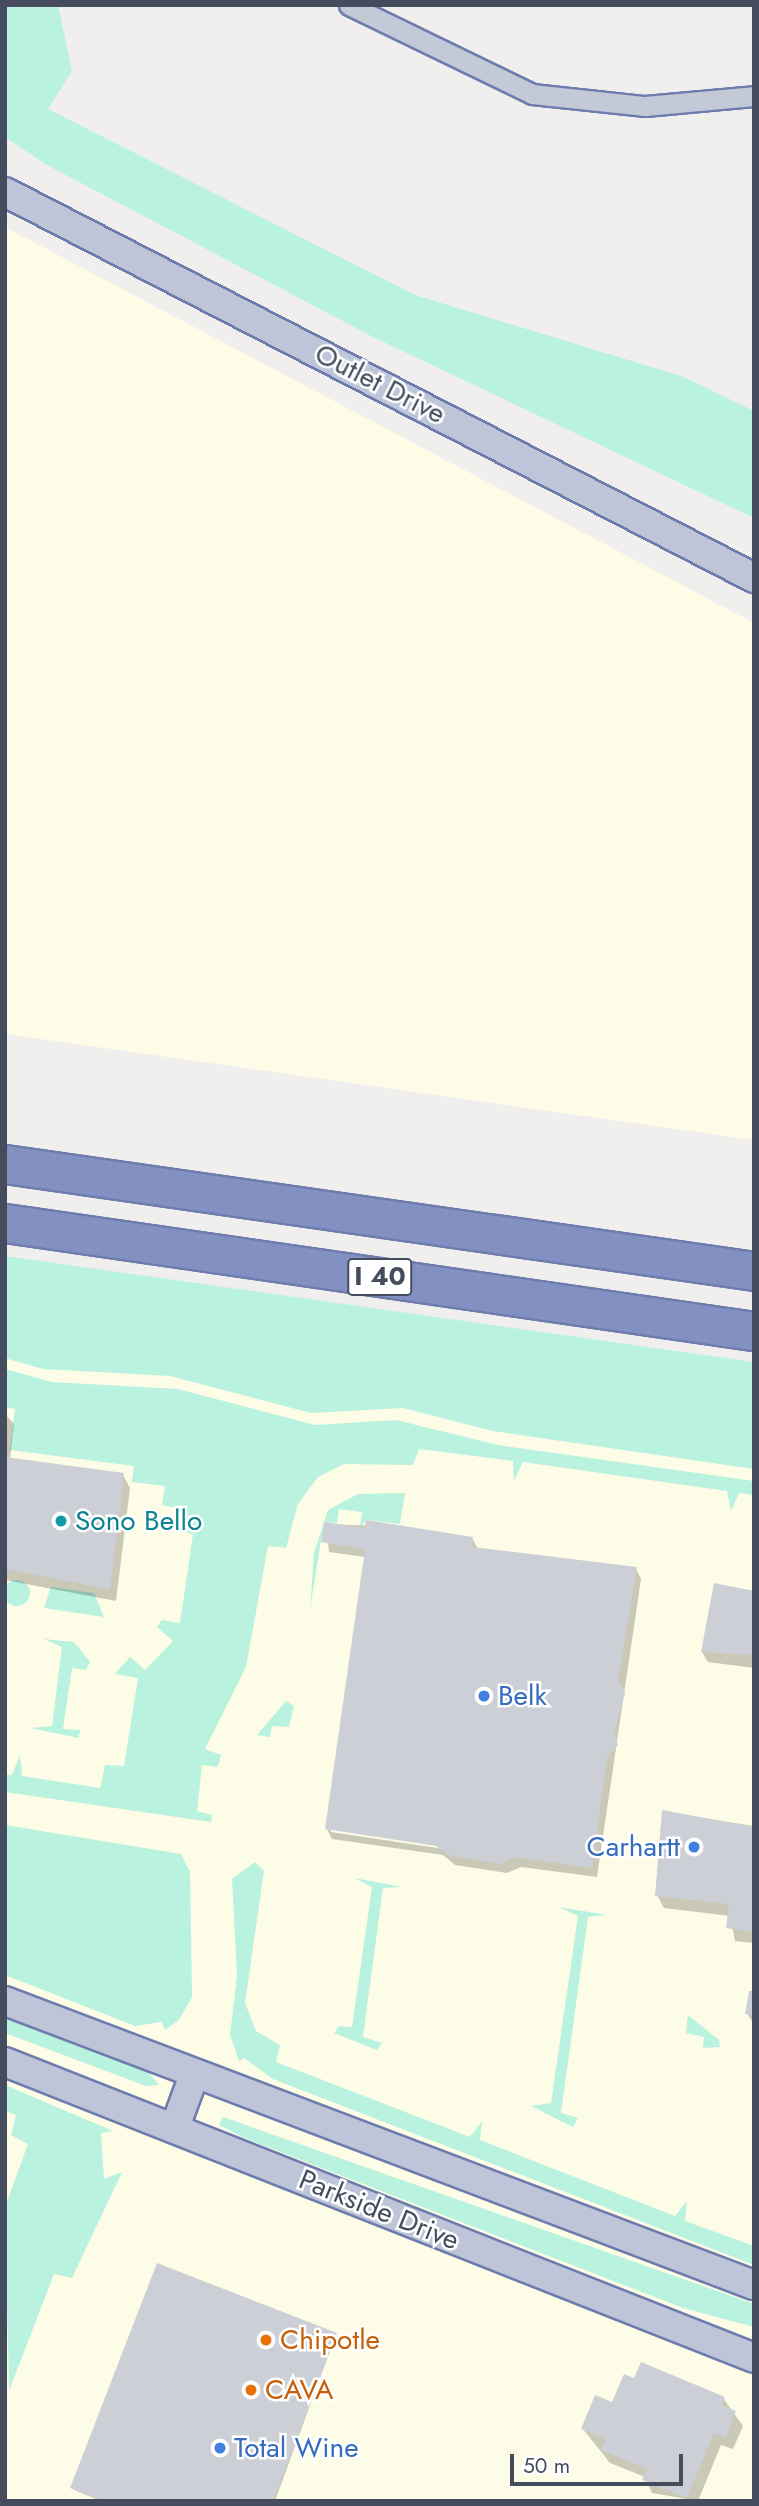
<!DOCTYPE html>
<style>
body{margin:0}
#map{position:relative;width:759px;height:2506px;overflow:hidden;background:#f1efee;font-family:Jost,sans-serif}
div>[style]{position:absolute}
.commercial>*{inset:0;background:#fdfce6}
.green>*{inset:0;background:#b9f2de}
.round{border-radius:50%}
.shadow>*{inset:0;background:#0003}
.building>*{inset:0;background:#cdcfd7}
.roads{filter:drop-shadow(2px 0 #6d7cad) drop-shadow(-2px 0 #6d7cad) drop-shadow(0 2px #6d7cad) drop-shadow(0 -2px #6d7cad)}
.street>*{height:19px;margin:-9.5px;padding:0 9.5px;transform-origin:9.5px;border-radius:9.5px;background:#c4c9d7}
.secondary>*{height:28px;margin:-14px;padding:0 14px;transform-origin:14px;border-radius:14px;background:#bfc5d9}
.highway>*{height:37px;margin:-18.5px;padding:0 18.5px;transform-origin:18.5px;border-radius:18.5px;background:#8291c1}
.dots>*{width:19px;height:19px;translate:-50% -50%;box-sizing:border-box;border:4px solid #fff;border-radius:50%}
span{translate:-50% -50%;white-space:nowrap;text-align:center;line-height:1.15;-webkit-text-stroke:5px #fff;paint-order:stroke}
.shield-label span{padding:2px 5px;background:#fff;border:2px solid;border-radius:5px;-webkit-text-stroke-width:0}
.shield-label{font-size:26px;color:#454c5d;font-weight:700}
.street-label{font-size:28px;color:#454c5d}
.culture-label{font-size:28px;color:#0d838f}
.left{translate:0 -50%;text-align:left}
.shop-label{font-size:28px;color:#366cbe}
.right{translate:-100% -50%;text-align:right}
.food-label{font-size:28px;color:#c56008}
.frame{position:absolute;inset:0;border:7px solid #454c5d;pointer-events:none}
.scale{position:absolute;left:510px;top:2454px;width:173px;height:32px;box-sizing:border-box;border:4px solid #454c5d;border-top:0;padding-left:9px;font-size:21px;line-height:24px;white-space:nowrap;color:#454c5d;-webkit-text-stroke:5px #fff;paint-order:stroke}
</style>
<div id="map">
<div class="commercial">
<div style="clip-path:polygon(5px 227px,754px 623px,754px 1140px,5px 1034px)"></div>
<div style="clip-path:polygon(5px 1346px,754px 1452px,754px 2501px,5px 2501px)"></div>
</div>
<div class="green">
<div style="clip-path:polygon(5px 5px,58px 5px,72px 71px,48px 109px,415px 295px,684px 377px,754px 411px,754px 518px,375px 338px,47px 165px,5px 137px)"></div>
<div style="clip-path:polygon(5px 1256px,754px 1362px,754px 1469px,493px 1431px,403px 1408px,311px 1413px,170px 1376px,43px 1369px,5px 1358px)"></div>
<div style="clip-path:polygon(5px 1369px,52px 1382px,178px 1389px,315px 1425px,396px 1420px,498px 1445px,754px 1481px,754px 1495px,739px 1493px,731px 1511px,727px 1491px,523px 1462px,514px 1481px,513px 1461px,419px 1449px,413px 1465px,344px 1464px,318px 1477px,298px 1504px,286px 1548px,268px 1546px,246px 1667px,205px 1749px,221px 1755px,218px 1767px,202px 1765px,197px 1811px,212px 1815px,211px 1822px,5px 1792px,5px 1774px,12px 1775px,20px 1755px,22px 1776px,100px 1788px,105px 1765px,124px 1766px,138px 1678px,115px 1674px,130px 1657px,145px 1670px,173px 1641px,157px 1627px,162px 1620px,180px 1623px,193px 1534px,174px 1531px,176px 1508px,162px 1505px,165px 1486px,132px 1482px,134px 1466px,10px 1450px,15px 1409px,5px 1407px)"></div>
<div style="clip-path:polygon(405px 1493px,400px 1524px,367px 1520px,360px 1527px,362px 1512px,339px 1509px,337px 1523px,324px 1522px,310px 1609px,314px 1553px,328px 1510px,358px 1494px)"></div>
<div class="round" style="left:4px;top:1580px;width:26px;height:26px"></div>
<div style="clip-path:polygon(51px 1587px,94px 1593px,104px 1617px,44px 1608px)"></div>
<div style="clip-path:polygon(44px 1639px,74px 1642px,90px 1662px,86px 1670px,72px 1668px,63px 1729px,81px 1730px,78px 1738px,31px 1728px,52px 1726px,62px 1647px)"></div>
<div style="clip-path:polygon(286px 1701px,294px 1706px,289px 1727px,272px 1726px,270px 1737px,257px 1735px)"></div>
<div style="clip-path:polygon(5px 1825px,181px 1854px,190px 1872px,192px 1997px,179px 2020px,165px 2030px,162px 2022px,135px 2026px,5px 1975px)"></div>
<div style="clip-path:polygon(255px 1862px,264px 1871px,245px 2003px,256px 2031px,280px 2045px,276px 2062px,470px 2137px,482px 2121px,480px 2140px,675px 2216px,687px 2201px,685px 2221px,754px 2246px,754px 2265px,273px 2079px,244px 2058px,239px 2061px,230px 2035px,237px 1976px,232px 1879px)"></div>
<div style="clip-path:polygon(354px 1878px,402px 1887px,383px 1888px,363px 2037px,382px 2043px,377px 2050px,334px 2033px,339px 2026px,352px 2027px,372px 1887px)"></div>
<div style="clip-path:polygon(559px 1907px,607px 1915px,588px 1917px,561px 2113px,578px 2118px,573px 2127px,531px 2106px,551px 2103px,578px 1916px)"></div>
<div style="clip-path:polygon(688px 2015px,719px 2040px,720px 2047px,703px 2048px,704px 2037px,686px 2033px)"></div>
<div style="clip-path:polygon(5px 2016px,148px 2072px,159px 2085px,146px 2086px,5px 2033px)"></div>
<div style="clip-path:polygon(5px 2085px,113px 2131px,101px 2133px,104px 2179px,122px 2172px,72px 2278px,54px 2274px,9px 2391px,5px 2207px,28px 2144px,11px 2135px,16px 2115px,5px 2111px)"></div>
<div style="clip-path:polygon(223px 2117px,754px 2304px,754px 2327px,683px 2308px,242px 2137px,219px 2125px)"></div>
</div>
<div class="shadow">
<div style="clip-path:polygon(5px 1414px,14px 1424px,10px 1459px,123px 1475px,130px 1488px,116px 1601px,5px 1580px)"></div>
<div style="clip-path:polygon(evenodd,326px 1524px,402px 1527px,472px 1538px,478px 1549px,636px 1569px,641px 1579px,597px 1877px,521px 1867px,507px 1873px,455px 1865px,443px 1855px,332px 1839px,327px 1829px,365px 1557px,329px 1552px,326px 1524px,331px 1829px,445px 1845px,444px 1849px,331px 1832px,331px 1829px)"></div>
<div style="clip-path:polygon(715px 1585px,754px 1591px,754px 1668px,708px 1662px,702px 1652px)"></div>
<div style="clip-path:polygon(664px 1812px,754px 1826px,754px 1943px,735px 1941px,730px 1916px,664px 1908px,657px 1895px)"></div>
<div style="clip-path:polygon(754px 1981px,754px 2025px,747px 2013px)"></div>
<div style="clip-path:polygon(336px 2334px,275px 2501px,101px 2501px,74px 2490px)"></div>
<div style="clip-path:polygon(635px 2380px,723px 2398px,743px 2426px,733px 2449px,721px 2445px,698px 2501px,652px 2493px,645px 2477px,610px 2463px,583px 2429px)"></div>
</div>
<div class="building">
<div style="clip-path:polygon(5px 1457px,124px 1473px,110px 1589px,5px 1569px)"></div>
<div style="clip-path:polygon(366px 1520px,473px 1537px,472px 1547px,637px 1567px,618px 1679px,625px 1693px,614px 1732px,618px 1745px,607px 1757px,592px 1868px,515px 1857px,501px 1864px,448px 1855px,436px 1846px,325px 1829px,365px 1549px,321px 1542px,324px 1522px,365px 1528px)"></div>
<div style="clip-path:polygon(714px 1583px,754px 1591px,754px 1655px,701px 1652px)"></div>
<div style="clip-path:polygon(662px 1810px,754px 1827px,754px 1932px,726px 1928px,729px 1904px,655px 1896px)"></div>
<div style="clip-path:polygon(749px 1991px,754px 1991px,754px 2015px,745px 2014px)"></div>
<div style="clip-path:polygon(157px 2263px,337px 2333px,273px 2501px,104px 2501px,70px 2488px)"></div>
<div style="clip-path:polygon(641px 2362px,725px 2397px,721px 2405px,736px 2411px,726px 2437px,714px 2433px,687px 2498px,642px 2480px,647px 2469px,601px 2450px,606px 2439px,581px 2429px,595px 2395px,612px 2402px,624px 2374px,634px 2378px)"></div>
</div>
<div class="roads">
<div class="street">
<div style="left:349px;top:5px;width:203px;rotate:25.9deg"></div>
<div style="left:532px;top:94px;width:114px;rotate:6.1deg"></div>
<div style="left:645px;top:106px;width:109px;rotate:-5.2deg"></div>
</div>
<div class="secondary">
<div style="left:5px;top:192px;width:843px;rotate:27.26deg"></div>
<div style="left:5px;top:2001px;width:801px;rotate:20.77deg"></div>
<div style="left:5px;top:2062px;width:805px;rotate:21.56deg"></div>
<div style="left:175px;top:2127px;width:55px;rotate:-69.9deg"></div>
</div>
<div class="highway">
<div style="left:5px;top:1164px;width:757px;rotate:8.13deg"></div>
<div style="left:5px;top:1223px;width:757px;rotate:8.21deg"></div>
</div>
</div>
<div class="dots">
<div style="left:61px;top:1521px;background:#0f9aa8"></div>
<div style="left:484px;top:1696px;background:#3f7fe0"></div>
<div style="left:694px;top:1847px;background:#3f7fe0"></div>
<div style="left:266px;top:2340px;background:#e8710a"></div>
<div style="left:251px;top:2390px;background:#e8710a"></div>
<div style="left:220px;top:2448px;background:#3f7fe0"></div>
</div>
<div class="shield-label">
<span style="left:380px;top:1277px">I 40</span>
</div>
<div class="street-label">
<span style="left:380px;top:384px;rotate:27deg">Outlet Drive</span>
<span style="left:379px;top:2210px;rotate:22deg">Parkside Drive</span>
</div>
<div class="culture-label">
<span class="left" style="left:75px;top:1521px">Sono Bello</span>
</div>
<div class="shop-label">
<span class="left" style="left:498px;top:1696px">Belk</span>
<span class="right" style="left:680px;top:1847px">Carhartt</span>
<span class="left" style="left:234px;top:2448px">Total Wine</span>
</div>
<div class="food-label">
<span class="left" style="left:280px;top:2340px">Chipotle</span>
<span class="left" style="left:265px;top:2390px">CAVA</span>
</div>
<div class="frame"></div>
<div class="scale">50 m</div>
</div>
